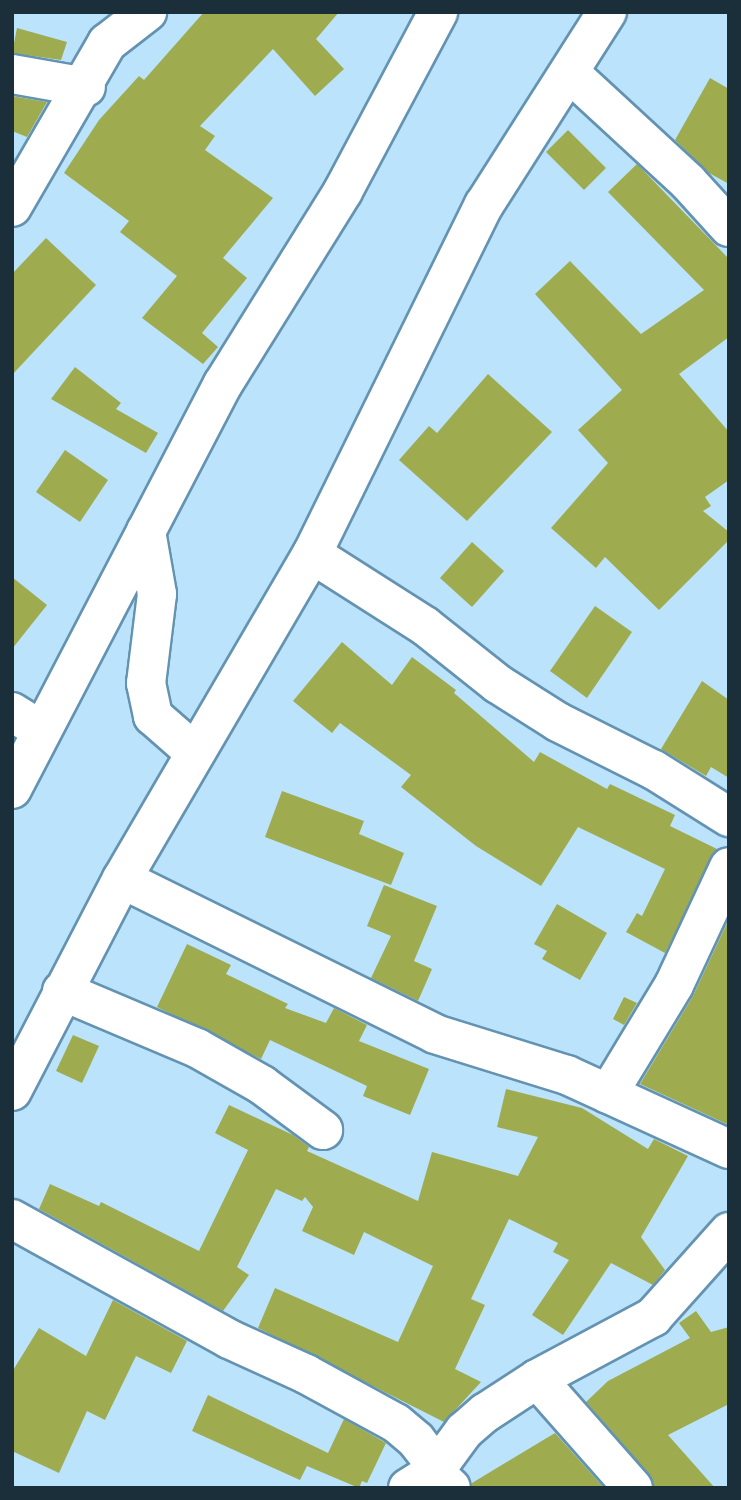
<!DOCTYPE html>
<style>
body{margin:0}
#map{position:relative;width:741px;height:1500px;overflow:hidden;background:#bbe3fc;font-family:"Exo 2",sans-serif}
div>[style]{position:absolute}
.building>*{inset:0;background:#9eac4f}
.roads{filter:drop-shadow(2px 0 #6493b1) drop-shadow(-2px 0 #6493b1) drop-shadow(0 2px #6493b1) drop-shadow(0 -2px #6493b1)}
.minor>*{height:38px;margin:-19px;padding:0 19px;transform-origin:19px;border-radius:19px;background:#fff}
span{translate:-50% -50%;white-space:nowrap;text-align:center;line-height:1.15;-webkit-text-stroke:5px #bbe3fc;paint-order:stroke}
.frame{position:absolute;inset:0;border:14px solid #1b2f3b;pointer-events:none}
</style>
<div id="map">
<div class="building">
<div style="clip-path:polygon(204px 12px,339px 12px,316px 39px,344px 69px,315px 96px,273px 49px,200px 126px,215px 136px,205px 150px,273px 198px,223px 258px,247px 278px,202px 333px,218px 347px,203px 364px,142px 318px,177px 276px,120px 232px,129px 221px,64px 173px,99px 120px,139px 76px,144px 80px)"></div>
<div style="clip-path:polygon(17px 28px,67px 42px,61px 60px,12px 53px)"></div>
<div style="clip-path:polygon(710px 78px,729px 89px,729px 184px,709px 173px,675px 140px)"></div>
<div style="clip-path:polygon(12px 96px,47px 102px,27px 137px,12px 131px)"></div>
<div style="clip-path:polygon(568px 130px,606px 168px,584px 190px,546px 152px)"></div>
<div style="clip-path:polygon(637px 164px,729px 259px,729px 337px,679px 374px,729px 432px,729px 480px,705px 497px,711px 506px,703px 511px,729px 532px,729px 540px,659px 610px,605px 557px,596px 568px,551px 528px,608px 463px,578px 430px,622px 390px,535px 294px,570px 261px,641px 334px,704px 290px,608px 192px)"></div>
<div style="clip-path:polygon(46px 238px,96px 285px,12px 375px,12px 274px)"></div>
<div style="clip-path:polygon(75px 367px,121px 403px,116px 409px,158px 433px,146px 453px,51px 399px)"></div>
<div style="clip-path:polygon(488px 374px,552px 432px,467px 521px,399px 460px,429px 426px,437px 433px)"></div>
<div style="clip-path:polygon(65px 450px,108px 480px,80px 522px,36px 492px)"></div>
<div style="clip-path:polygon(472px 542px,504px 571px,472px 607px,440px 578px)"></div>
<div style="clip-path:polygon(12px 577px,47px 605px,12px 649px)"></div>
<div style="clip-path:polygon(595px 606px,632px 632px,587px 698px,550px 671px)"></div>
<div style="clip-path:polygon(342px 642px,392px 685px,412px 657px,456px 690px,454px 693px,534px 762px,540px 752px,607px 789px,610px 784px,675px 815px,670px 826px,717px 849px,665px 953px,626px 932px,637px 913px,642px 916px,665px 869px,578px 827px,541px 886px,476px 846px,401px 787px,411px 775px,340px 723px,332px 733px,293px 701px)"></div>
<div style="clip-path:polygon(702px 681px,729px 700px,729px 778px,711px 767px,706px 776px,661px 749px)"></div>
<div style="clip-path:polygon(282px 791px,364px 821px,359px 834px,404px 853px,391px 885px,265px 837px)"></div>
<div style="clip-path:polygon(384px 885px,437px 906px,414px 961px,432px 969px,418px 1001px,371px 978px,391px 936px,367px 926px)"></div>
<div style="clip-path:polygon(557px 904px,607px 933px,580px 980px,542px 959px,547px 951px,534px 944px)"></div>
<div style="clip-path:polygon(729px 919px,729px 1125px,640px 1084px,693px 996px)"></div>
<div style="clip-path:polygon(187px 944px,231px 965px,226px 974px,288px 1004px,285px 1008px,326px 1023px,334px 1008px,367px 1025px,359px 1041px,429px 1069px,410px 1115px,363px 1096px,367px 1086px,270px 1040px,261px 1059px,157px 1007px)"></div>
<div style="clip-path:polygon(624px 997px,637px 1003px,624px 1025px,613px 1019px)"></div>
<div style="clip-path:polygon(73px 1035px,99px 1046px,82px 1083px,56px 1071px)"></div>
<div style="clip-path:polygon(506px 1089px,582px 1108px,648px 1149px,654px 1139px,688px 1156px,641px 1237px,665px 1270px,653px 1285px,611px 1263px,563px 1335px,532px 1315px,569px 1260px,553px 1252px,558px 1243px,509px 1219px,471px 1299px,485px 1305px,455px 1369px,481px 1382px,444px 1422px,258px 1328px,275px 1288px,398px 1342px,433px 1266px,364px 1232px,354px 1255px,302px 1231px,313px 1207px,305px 1197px,302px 1201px,276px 1189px,237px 1267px,249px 1275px,223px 1311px,39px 1209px,50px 1184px,99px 1206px,101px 1202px,199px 1251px,248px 1150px,215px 1133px,229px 1105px,293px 1135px,309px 1147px,307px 1151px,418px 1201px,432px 1152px,518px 1176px,538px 1137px,497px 1127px)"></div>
<div style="clip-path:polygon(113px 1300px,187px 1341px,171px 1373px,136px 1356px,105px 1420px,87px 1411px,59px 1473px,12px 1451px,12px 1372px,39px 1328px,86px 1356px)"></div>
<div style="clip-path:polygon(696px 1311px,711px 1332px,729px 1327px,729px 1404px,668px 1435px,715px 1488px,654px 1488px,649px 1474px,586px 1402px,608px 1381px,690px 1338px,679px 1323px)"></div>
<div style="clip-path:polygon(208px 1395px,328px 1453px,344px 1419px,386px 1443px,367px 1483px,362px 1481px,359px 1488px,307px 1466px,300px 1480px,192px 1431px)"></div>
<div style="clip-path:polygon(555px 1433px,604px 1488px,472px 1488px,472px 1483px)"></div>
</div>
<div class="roads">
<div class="minor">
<div style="left:12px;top:74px;width:75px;rotate:10deg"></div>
<div style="left:571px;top:74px;width:159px;rotate:42.7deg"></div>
<div style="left:688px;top:182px;width:61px;rotate:47.7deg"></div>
<div style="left:12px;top:207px;width:190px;rotate:-59.9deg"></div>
<div style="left:107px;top:43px;width:51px;rotate:-37.8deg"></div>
<div style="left:146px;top:531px;width:64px;rotate:80.1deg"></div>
<div style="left:157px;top:594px;width:90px;rotate:97deg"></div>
<div style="left:146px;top:683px;width:34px;rotate:78deg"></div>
<div style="left:153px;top:716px;width:53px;rotate:41.2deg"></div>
<div style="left:312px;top:554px;width:134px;rotate:32.5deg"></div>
<div style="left:425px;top:626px;width:93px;rotate:38.5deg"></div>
<div style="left:498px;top:684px;width:71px;rotate:32.3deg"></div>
<div style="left:558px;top:722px;width:107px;rotate:26.6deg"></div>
<div style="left:654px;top:770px;width:89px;rotate:32.1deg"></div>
<div style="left:12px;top:712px;width:34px;rotate:32deg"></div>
<div style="left:12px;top:789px;width:457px;rotate:-62.5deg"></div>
<div style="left:223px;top:384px;width:227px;rotate:-58.1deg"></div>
<div style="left:343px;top:191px;width:203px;rotate:-62deg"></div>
<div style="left:122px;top:879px;width:349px;rotate:26.3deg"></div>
<div style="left:435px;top:1034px;width:138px;rotate:17.3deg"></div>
<div style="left:567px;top:1075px;width:178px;rotate:24.6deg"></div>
<div style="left:62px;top:991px;width:147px;rotate:22.9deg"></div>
<div style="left:197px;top:1048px;width:75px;rotate:29.6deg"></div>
<div style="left:262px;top:1085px;width:76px;rotate:36.4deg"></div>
<div style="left:12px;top:1091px;width:239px;rotate:-62.6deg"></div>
<div style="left:122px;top:879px;width:376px;rotate:-59.7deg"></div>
<div style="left:312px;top:554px;width:389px;rotate:-63.8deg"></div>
<div style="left:484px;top:205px;width:229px;rotate:-57.5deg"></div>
<div style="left:608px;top:1094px;width:127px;rotate:-58.8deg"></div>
<div style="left:674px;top:985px;width:130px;rotate:-65deg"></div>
<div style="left:12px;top:1219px;width:248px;rotate:28.9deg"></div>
<div style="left:229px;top:1339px;width:85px;rotate:24.4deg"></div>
<div style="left:306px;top:1374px;width:102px;rotate:28.6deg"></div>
<div style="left:396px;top:1423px;width:26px;rotate:40deg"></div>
<div style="left:416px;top:1440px;width:23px;rotate:52deg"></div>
<div style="left:430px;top:1458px;width:15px;rotate:74deg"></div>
<div style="left:434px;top:1472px;width:23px;rotate:43deg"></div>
<div style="left:537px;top:1379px;width:145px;rotate:48.6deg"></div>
<div style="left:408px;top:1488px;width:31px;rotate:-32deg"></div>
<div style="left:434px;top:1472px;width:51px;rotate:-53.8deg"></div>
<div style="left:464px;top:1431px;width:28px;rotate:-41deg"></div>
<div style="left:485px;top:1413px;width:62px;rotate:-33.2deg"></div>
<div style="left:537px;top:1379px;width:132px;rotate:-28.1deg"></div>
<div style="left:653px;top:1317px;width:114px;rotate:-48.2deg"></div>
</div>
</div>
<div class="frame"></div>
</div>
